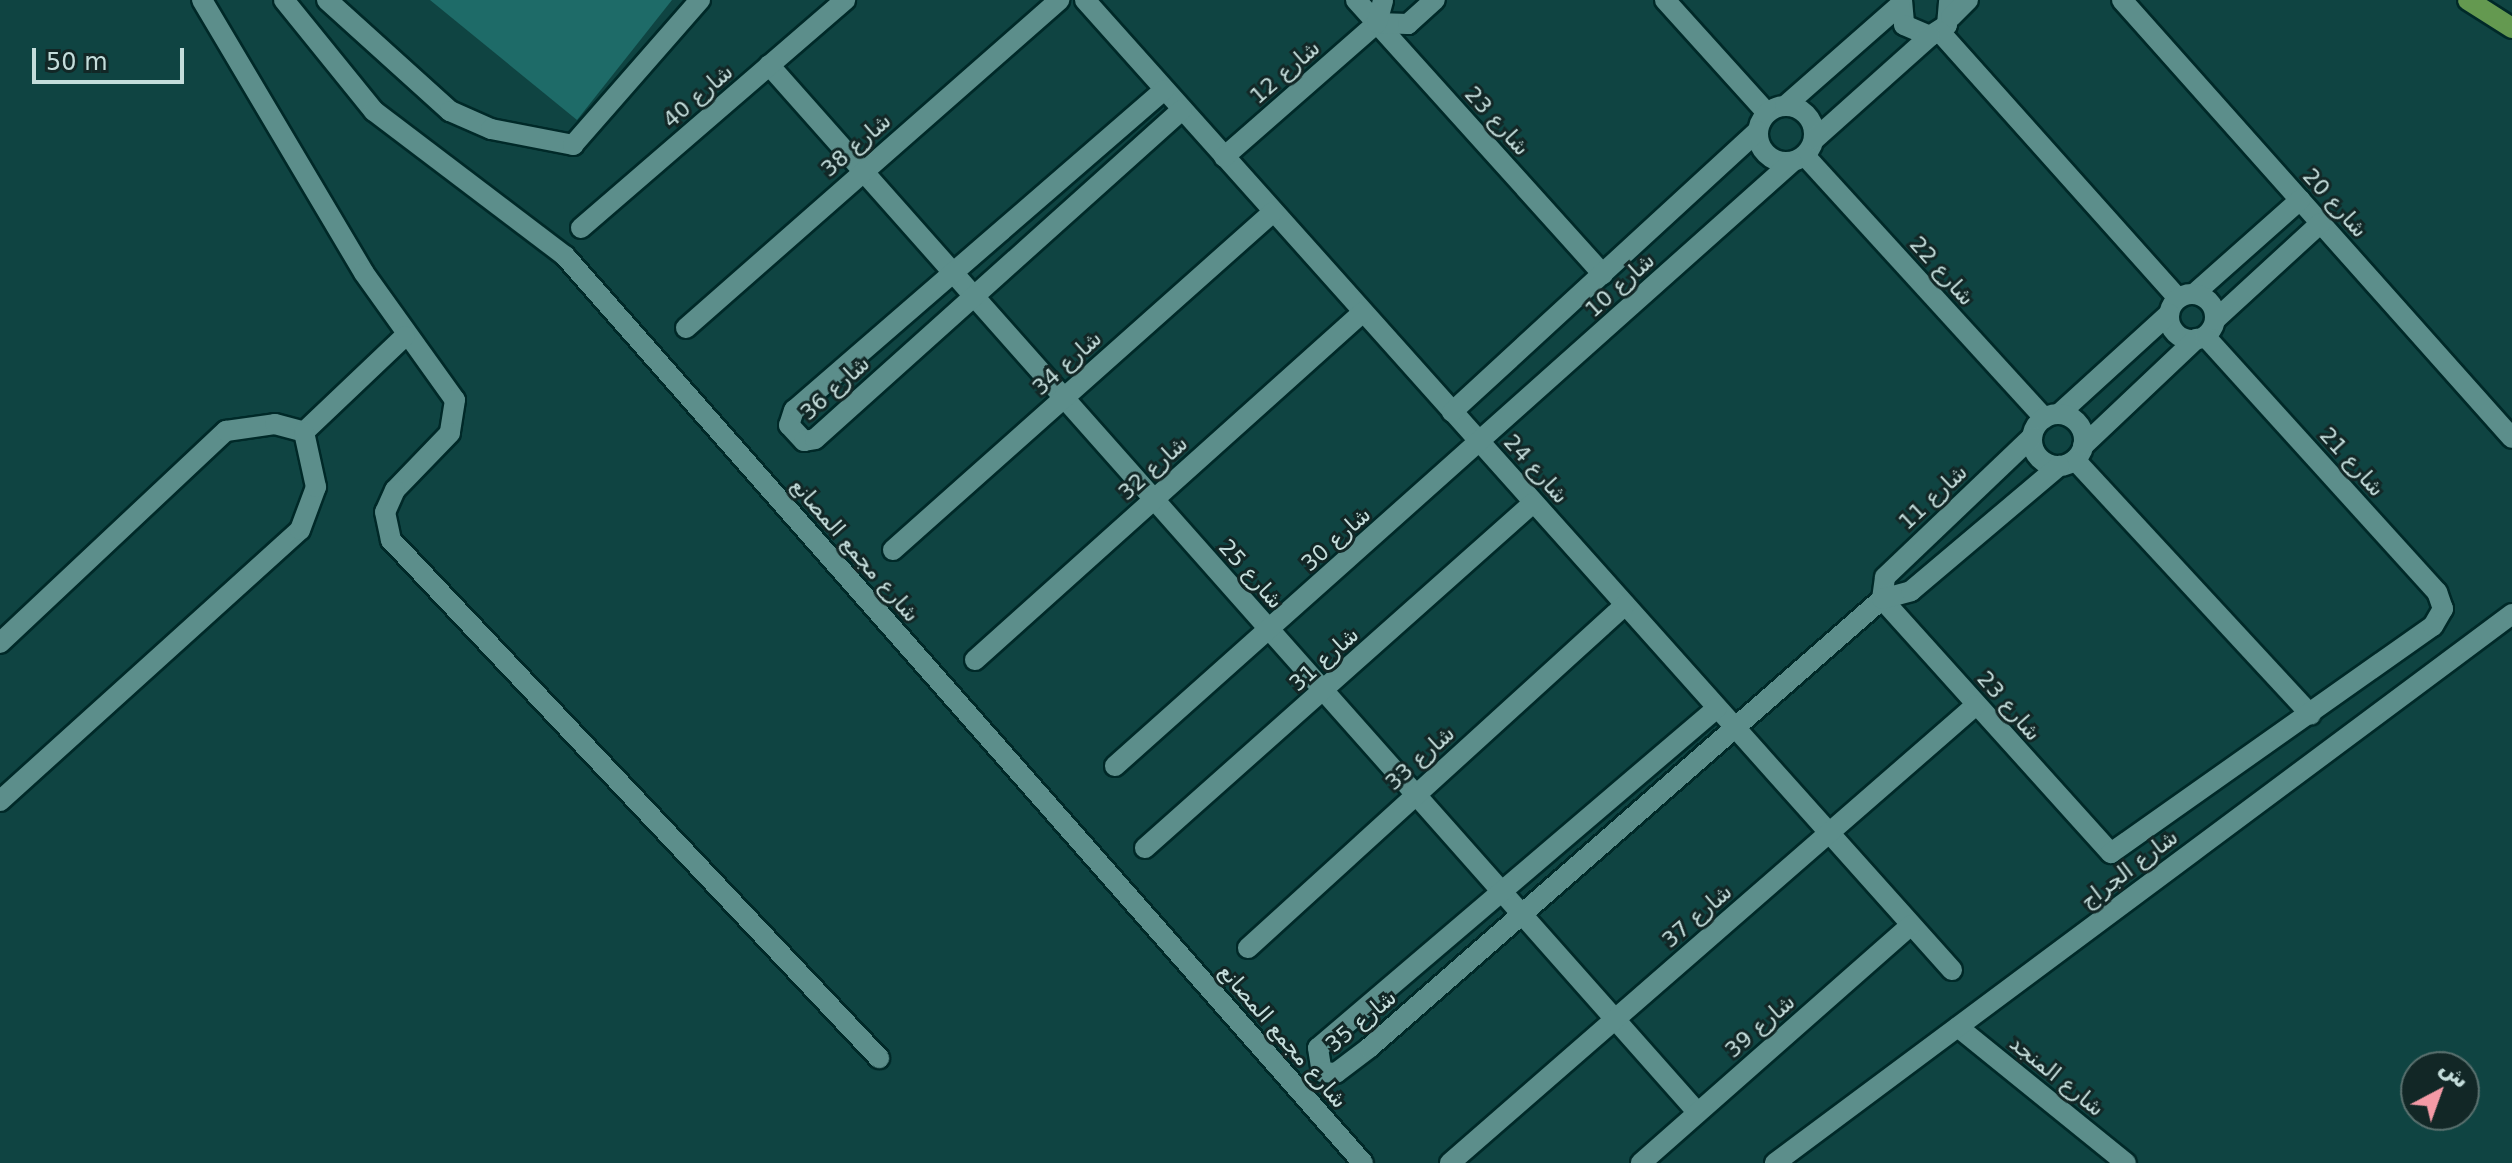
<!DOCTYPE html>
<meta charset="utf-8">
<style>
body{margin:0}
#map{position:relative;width:2512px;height:1163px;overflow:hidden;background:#0f4442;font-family:"DejaVu Sans",Cairo,sans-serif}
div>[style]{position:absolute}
.building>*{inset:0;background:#1e6b68}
.roads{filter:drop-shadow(2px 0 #002928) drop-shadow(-2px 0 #002928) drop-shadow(0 2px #002928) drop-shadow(0 -2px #002928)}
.minor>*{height:20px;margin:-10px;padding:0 10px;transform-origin:10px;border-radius:10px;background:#5c8e8b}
.minor>.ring{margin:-10px;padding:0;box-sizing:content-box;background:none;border:20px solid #5c8e8b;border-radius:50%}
.major>*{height:20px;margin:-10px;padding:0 10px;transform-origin:10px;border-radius:10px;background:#649950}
span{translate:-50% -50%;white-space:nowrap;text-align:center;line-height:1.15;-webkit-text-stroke:6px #122726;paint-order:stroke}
.street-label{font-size:22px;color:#c4dddb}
.north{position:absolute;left:2400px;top:1051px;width:80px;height:80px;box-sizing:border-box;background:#122726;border:2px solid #59706e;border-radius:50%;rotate:41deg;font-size:22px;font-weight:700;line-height:32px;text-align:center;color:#c4dddb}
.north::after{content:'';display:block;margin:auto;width:28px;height:36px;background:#f49aa6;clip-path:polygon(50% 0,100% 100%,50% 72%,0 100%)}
.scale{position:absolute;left:32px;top:48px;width:152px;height:36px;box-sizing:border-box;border:4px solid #c4dddb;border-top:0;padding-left:10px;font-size:24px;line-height:28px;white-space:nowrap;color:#c4dddb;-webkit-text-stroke:6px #122726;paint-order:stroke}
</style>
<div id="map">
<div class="building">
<div style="clip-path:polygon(430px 0,672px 0,577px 120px)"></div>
</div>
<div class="roads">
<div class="minor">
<div style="left:202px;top:0;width:317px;rotate:59.3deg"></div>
<div style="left:364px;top:273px;width:156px;rotate:54.4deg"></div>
<div style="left:455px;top:400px;width:33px;rotate:99deg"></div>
<div style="left:450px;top:433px;width:79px;rotate:134deg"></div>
<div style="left:395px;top:490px;width:24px;rotate:114deg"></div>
<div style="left:385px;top:512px;width:29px;rotate:78deg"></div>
<div style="left:391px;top:540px;width:712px;rotate:46.71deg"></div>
<div style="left:284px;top:0;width:143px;rotate:51deg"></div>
<div style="left:374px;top:111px;width:240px;rotate:37.2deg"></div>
<div style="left:565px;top:256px;width:1208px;rotate:48.66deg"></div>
<div style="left:327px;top:0;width:166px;rotate:42.1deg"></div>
<div style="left:450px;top:111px;width:45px;rotate:23.7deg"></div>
<div style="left:491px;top:129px;width:84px;rotate:11deg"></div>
<div style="left:573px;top:145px;width:193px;rotate:-48.8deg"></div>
<div style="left:1085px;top:0;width:1301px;rotate:48.21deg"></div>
<div style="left:1356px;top:0;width:369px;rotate:48deg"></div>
<div style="left:1665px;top:0;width:152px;rotate:47.9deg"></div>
<div style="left:1902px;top:0;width:25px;rotate:85deg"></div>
<div style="left:1904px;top:25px;width:28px;rotate:23deg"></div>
<div style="left:1930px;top:36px;width:20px;rotate:-33deg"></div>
<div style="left:1947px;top:25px;width:25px;rotate:-85deg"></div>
<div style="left:2122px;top:0;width:586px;rotate:48.32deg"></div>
<div style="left:1951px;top:17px;width:24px;rotate:-45deg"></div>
<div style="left:1377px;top:23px;width:31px;rotate:2deg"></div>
<div style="left:1408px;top:24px;width:36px;rotate:-42deg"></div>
<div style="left:1940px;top:32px;width:357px;rotate:48.2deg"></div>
<div style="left:769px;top:65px;width:1400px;rotate:48.44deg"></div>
<div style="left:1164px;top:90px;width:489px;rotate:139.1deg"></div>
<div style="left:794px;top:410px;width:16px;rotate:108deg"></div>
<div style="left:789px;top:425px;width:22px;rotate:47deg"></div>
<div style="left:804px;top:441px;width:11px;rotate:-10deg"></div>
<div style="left:815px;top:439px;width:493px;rotate:-41.9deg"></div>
<div class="ring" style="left:1758px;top:106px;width:36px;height:36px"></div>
<div style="left:1785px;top:106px;width:153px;rotate:-41.3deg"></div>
<div style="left:1815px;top:139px;width:154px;rotate:-41.8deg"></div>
<div style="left:1805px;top:156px;width:355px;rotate:47.6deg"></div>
<div style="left:1224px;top:157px;width:203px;rotate:-41.2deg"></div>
<div style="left:1377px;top:23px;width:24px;rotate:-75deg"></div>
<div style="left:581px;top:228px;width:349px;rotate:-40.8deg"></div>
<div style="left:2194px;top:294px;width:142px;rotate:-41.6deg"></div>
<div class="ring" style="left:2169px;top:294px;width:26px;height:26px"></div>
<div style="left:2215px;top:320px;width:144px;rotate:-42.5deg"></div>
<div style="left:686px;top:328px;width:497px;rotate:-41.3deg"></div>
<div style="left:1452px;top:412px;width:415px;rotate:-42.6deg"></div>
<div style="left:2059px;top:414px;width:149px;rotate:-42.3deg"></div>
<div class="ring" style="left:2032px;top:414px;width:32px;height:32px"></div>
<div style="left:2083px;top:446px;width:156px;rotate:-43.4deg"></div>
<div style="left:2075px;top:460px;width:347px;rotate:47.2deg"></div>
<div style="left:893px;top:550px;width:509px;rotate:-41.65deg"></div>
<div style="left:1882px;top:599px;width:342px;rotate:48deg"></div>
<div style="left:2111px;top:853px;width:394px;rotate:-35.2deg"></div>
<div style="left:2433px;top:626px;width:20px;rotate:-60deg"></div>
<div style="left:2443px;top:609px;width:18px;rotate:-109deg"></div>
<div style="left:2437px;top:592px;width:345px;rotate:-132.2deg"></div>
<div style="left:1882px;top:599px;width:22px;rotate:-82deg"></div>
<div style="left:1885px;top:577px;width:203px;rotate:-43.6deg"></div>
<div style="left:0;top:643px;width:310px;rotate:-43.2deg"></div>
<div style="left:226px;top:431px;width:49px;rotate:-8.1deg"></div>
<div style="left:275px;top:424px;width:30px;rotate:15deg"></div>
<div style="left:304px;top:432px;width:139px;rotate:-43.5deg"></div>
<div style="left:975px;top:660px;width:521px;rotate:-41.89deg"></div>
<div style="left:1717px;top:708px;width:524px;rotate:139.56deg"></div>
<div style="left:1318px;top:1048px;width:24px;rotate:81deg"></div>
<div style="left:1322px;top:1072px;width:14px;rotate:4deg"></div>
<div style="left:1336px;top:1073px;width:41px;rotate:-37.1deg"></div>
<div style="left:1369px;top:1048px;width:682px;rotate:-41.19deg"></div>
<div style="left:1882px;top:599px;width:30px;rotate:-15deg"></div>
<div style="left:1911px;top:591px;width:194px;rotate:-40.2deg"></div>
<div style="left:1115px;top:766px;width:907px;rotate:-41.74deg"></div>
<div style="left:0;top:801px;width:404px;rotate:-42.1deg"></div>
<div style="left:300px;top:530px;width:46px;rotate:-69.6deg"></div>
<div style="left:316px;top:487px;width:56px;rotate:-102.3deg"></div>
<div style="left:1145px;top:848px;width:519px;rotate:-41.64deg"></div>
<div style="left:1248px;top:948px;width:510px;rotate:-42.3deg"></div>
<div style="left:1958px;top:1027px;width:216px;rotate:39deg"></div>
<div style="left:1450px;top:1163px;width:697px;rotate:-41.05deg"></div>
<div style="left:1641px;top:1163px;width:360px;rotate:-41.4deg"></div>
<div style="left:1775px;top:1163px;width:919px;rotate:-36.68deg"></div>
</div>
<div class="major">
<div style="left:2468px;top:0;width:52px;rotate:32.5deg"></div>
</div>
</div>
<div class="street-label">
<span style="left:1285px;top:72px;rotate:-41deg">شارع 12</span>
<span style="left:698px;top:96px;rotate:-41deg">شارع 40</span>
<span style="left:1497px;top:121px;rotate:48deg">شارع 23</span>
<span style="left:856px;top:145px;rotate:-41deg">شارع 38</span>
<span style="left:2335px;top:203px;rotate:48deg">شارع 20</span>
<span style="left:1942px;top:271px;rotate:48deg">شارع 22</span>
<span style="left:1620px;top:285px;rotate:-42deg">شارع 10</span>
<span style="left:1067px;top:363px;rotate:-42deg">شارع 34</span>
<span style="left:835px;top:388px;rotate:-42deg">شارع 36</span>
<span style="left:2352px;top:462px;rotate:48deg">شارع 21</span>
<span style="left:1153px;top:468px;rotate:-42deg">شارع 32</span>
<span style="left:1536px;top:469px;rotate:48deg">شارع 24</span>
<span style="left:1933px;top:497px;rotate:-43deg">شارع 11</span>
<span style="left:1336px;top:539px;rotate:-42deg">شارع 30</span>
<span style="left:855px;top:550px;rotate:49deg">شارع مجمع المصانع</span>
<span style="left:1251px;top:574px;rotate:48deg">شارع 25</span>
<span style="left:1324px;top:659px;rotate:-42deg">شارع 31</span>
<span style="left:2009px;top:706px;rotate:49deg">شارع 23</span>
<span style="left:1420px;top:758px;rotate:-42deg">شارع 33</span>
<span style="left:2129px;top:869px;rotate:-37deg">شارع الجراج</span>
<span style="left:1697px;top:916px;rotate:-41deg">شارع 37</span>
<span style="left:1361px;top:1021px;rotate:-40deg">شارع 35</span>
<span style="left:1760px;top:1026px;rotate:-41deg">شارع 39</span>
<span style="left:1283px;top:1036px;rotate:49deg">شارع مجمع المصانع</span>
<span style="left:2057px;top:1076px;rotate:39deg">شارع المنجد</span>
</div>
<div class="north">ش</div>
<div class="scale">50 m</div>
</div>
